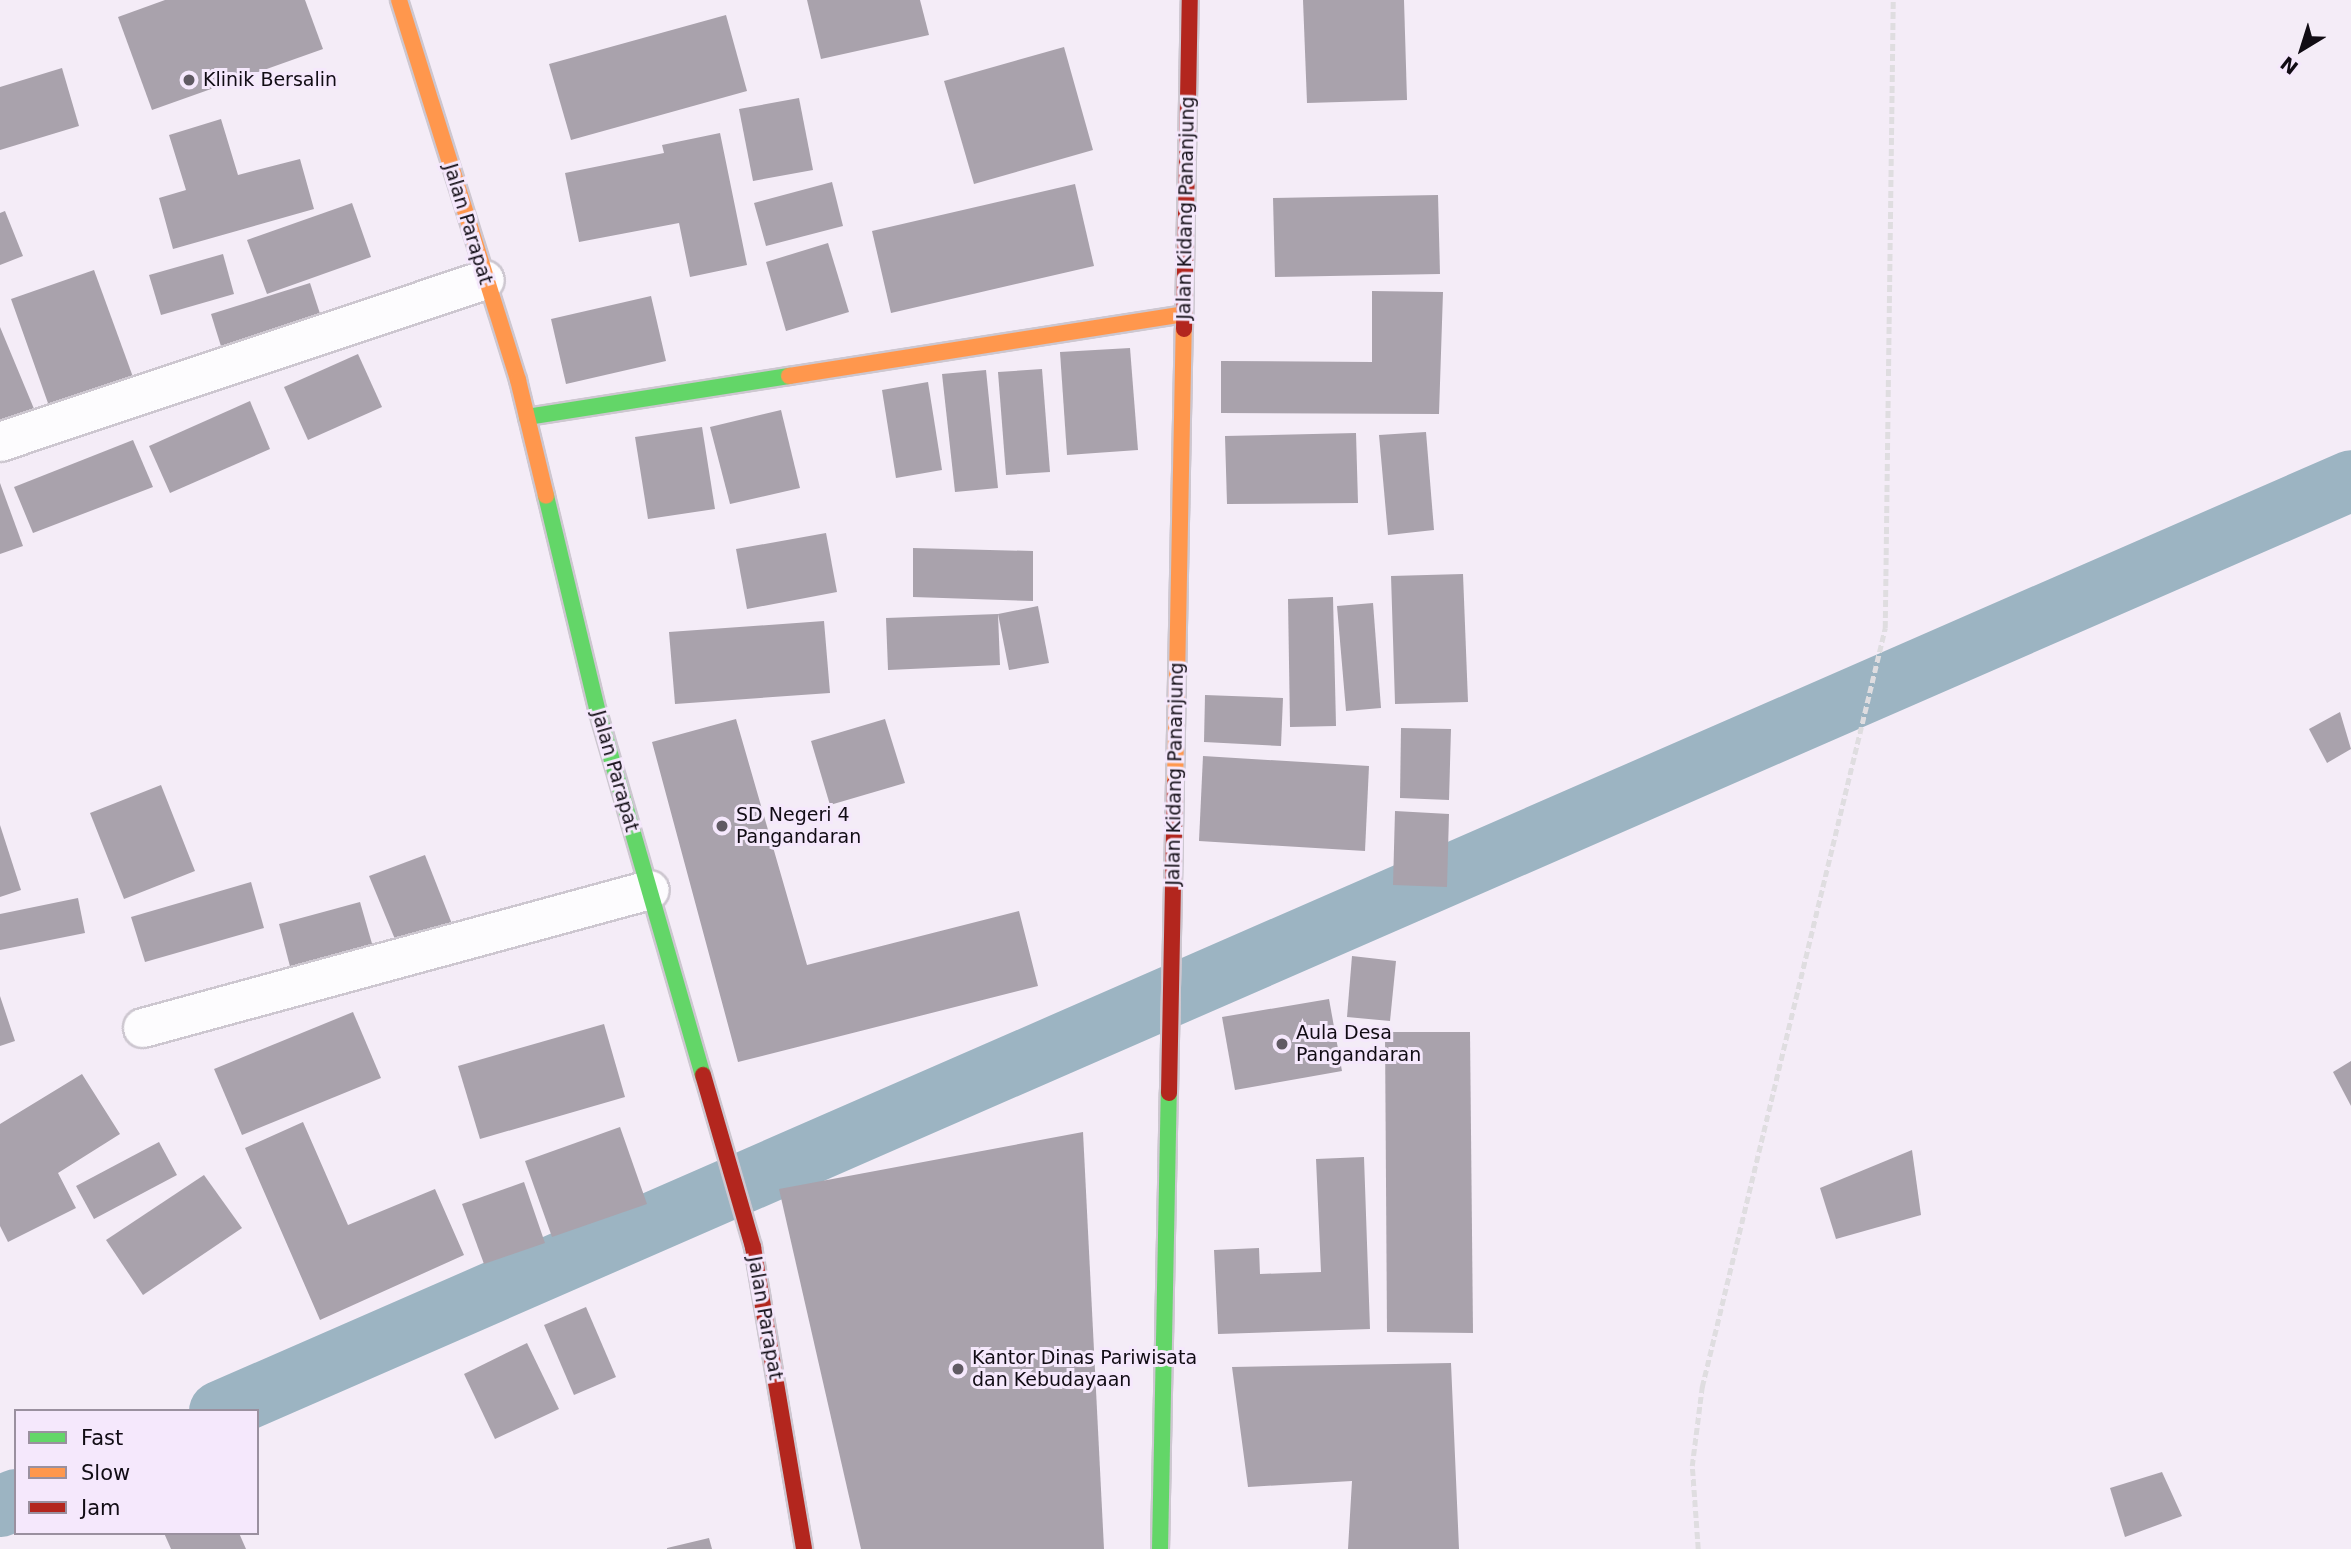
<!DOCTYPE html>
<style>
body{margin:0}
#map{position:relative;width:2351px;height:1549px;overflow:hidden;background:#f4ecf7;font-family:"DejaVu Sans",sans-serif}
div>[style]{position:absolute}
.canal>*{height:61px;margin:-30.5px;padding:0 30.5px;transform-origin:30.5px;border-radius:30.5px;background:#9cb4c2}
.building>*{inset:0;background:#a9a2ac}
.path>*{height:4.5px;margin-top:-2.25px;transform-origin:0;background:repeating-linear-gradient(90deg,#dfdde0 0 7px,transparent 0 10.5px)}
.roads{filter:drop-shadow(2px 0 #cdc7d0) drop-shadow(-2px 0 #cdc7d0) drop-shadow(0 2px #cdc7d0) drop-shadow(0 -2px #cdc7d0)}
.street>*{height:38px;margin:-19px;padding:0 19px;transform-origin:19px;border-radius:19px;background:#fdfcfe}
.fast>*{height:16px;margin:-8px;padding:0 8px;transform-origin:8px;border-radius:8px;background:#63d668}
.slow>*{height:16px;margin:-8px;padding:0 8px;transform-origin:8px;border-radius:8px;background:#ff974d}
.jam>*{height:16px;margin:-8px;padding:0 8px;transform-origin:8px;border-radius:8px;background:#b3261e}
.dots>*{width:19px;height:19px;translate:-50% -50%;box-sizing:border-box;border:4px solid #f5e8fc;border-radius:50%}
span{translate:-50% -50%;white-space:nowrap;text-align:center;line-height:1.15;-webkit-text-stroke:6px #f5e8fc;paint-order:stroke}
.poi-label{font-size:19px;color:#110c14}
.left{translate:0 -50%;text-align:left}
.street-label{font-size:19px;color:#110c14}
.legend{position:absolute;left:14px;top:1409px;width:245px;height:126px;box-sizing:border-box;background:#f5e8fc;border:2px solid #9a909f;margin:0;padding:9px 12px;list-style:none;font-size:21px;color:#110c14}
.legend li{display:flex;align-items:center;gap:14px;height:35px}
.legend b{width:35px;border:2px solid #9a909f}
.north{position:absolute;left:2267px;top:14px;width:70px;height:70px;-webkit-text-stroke:5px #f5e8fc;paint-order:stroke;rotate:218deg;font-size:19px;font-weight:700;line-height:28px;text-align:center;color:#110c14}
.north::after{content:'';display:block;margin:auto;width:24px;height:32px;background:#110c14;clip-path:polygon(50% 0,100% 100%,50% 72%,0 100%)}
</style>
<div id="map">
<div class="canal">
<div style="left:219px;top:1411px;width:2326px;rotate:-23.59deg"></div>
<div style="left:0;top:1506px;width:17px;rotate:-24deg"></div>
</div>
<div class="building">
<div style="clip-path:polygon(165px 0,305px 0,323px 49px,152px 110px,118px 17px)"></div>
<div style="clip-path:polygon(807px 0,920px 0,929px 35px,821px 59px)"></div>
<div style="clip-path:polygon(1303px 0,1404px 0,1407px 100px,1307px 103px)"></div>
<div style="clip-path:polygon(726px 15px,747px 91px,571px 140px,549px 64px)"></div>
<div style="clip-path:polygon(1064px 47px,1093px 150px,974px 184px,944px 81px)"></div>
<div style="clip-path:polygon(62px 68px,79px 126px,0 150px,0 87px)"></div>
<div style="clip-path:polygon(799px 98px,813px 170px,753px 181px,739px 109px)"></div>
<div style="clip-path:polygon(221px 119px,238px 175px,300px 159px,314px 209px,173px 249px,159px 198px,186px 190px,169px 135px)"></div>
<div style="clip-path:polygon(720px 133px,747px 265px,690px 277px,679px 223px,579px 242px,565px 173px,664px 153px,662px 145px)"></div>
<div style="clip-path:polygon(832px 182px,843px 226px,766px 246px,754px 203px)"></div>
<div style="clip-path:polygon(1075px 184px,1094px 266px,891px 313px,872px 231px)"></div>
<div style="clip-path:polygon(1438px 195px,1440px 274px,1275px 277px,1273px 198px)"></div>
<div style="clip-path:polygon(352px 203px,371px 257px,267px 294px,247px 240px)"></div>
<div style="clip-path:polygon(5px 211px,23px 256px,0 265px,0 213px)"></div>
<div style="clip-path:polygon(828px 243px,849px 312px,786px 331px,766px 262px)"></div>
<div style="clip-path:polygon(223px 254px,234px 294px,161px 315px,149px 275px)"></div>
<div style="clip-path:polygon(94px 270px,133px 377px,49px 406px,11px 299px)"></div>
<div style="clip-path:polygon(310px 283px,324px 326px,224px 356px,211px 314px)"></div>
<div style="clip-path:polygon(1372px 291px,1443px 292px,1439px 414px,1221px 413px,1221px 361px,1372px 362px)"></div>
<div style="clip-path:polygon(651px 296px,666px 361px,566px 384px,551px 319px)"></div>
<div style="clip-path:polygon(0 327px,37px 416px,0 431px)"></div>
<div style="clip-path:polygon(1130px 348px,1138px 450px,1067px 455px,1060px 352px)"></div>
<div style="clip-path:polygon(358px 354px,382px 407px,308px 440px,284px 387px)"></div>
<div style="clip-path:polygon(1042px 369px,1050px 472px,1006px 475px,998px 372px)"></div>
<div style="clip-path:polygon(986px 370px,998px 488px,955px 492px,942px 374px)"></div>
<div style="clip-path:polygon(928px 382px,942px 470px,896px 478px,882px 390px)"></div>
<div style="clip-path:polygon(250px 401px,270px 449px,170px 493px,149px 446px)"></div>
<div style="clip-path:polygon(781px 410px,800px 488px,730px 504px,710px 427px)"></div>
<div style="clip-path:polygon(702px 427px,715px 509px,648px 519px,635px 437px)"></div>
<div style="clip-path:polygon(1426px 432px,1434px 530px,1388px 535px,1379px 435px)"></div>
<div style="clip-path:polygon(1356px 433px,1358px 503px,1227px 504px,1225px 436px)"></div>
<div style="clip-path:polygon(133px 440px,153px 487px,33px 533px,14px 487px)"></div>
<div style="clip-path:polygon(0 483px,23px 546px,0 554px)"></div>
<div style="clip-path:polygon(826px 533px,837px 592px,747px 609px,736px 549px)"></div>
<div style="clip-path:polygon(913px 548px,1033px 551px,1033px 601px,913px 597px)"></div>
<div style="clip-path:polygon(1463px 574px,1468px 702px,1395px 704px,1391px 576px)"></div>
<div style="clip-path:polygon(1333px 597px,1336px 726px,1290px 727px,1288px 599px)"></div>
<div style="clip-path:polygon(1373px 603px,1381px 708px,1346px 711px,1337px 606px)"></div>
<div style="clip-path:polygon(1038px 606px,1049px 663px,1009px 670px,998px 614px)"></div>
<div style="clip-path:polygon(998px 614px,1000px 665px,888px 670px,886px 618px)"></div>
<div style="clip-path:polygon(824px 621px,830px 693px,675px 704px,669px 632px)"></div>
<div style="clip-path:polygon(1205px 695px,1283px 698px,1281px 746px,1204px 742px)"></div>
<div style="clip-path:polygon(2340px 712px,2351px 749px,2327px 763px,2309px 729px)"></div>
<div style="clip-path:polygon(736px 719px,807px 965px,1019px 911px,1038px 986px,738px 1062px,652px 742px)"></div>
<div style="clip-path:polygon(885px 719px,905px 783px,830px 805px,811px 741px)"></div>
<div style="clip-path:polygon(1401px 728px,1451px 729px,1449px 800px,1400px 798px)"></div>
<div style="clip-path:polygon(1203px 756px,1369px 766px,1365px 851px,1199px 841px)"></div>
<div style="clip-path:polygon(161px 785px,195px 871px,124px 899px,90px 813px)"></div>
<div style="clip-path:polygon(1395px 811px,1449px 814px,1447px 887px,1393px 885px)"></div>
<div style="clip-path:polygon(0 825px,21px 890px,0 897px)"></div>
<div style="clip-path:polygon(425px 855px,454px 929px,399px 949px,369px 876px)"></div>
<div style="clip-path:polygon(251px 882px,264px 928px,145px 962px,131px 917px)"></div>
<div style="clip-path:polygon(78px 898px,85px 933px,0 950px,0 914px)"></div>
<div style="clip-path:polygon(360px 902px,375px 954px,293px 978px,279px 924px)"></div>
<div style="clip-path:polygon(1352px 956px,1396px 961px,1390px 1021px,1347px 1017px)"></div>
<div style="clip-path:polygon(0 996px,15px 1041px,0 1046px)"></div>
<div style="clip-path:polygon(1329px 999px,1342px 1071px,1235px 1090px,1222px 1017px)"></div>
<div style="clip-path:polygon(353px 1012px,381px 1078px,242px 1135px,214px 1069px)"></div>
<div style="clip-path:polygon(604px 1024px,625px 1097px,480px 1139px,458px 1066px)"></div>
<div style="clip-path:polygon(1385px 1032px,1470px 1032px,1473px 1333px,1387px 1332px)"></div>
<div style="clip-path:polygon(2351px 1061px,2351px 1106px,2333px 1072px)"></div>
<div style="clip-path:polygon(82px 1074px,120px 1134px,58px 1173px,76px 1208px,8px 1242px,0 1226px,0 1124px)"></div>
<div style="clip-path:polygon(303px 1122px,348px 1225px,435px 1189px,464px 1255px,320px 1320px,245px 1148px)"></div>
<div style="clip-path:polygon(620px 1127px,647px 1204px,552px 1237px,525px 1161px)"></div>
<div style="clip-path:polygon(1083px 1132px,1104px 1549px,861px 1549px,779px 1189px)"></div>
<div style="clip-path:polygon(159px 1142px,177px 1175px,94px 1219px,76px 1186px)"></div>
<div style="clip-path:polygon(1912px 1150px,1921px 1215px,1836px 1239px,1820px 1188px)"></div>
<div style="clip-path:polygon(1364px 1157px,1370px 1329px,1218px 1334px,1214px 1250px,1259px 1248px,1260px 1274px,1321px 1272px,1316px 1159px)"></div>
<div style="clip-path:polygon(204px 1175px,242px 1228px,143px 1295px,106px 1240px)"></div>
<div style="clip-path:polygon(524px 1182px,545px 1243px,484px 1264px,462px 1204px)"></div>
<div style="clip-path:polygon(586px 1307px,616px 1377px,574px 1395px,544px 1325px)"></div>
<div style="clip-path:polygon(527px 1343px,559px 1409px,495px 1439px,464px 1374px)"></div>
<div style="clip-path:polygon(1451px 1363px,1459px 1549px,1348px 1549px,1352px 1481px,1248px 1487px,1232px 1367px)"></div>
<div style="clip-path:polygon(2162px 1472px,2182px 1516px,2125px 1537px,2110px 1488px)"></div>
<div style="clip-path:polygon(164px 1533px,239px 1533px,246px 1549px,171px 1549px)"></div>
<div style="clip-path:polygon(709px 1538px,712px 1549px,667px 1549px,667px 1548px)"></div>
</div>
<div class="path">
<div style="left:1698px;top:1549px;width:83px;rotate:-94.1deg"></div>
<div style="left:1692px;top:1466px;width:80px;rotate:-82.8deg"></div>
<div style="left:1702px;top:1387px;width:781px;rotate:-76.44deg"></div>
<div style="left:1885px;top:628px;width:628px;rotate:-89.27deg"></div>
</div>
<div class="roads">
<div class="street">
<div style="left:0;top:442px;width:511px;rotate:-18.47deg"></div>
<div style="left:143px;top:1028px;width:525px;rotate:-15.23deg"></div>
</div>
<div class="fast">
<div style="left:527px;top:417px;width:265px;rotate:-8.9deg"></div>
<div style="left:546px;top:496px;width:222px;rotate:76.5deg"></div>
<div style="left:598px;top:712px;width:378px;rotate:73.9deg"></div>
<div style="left:1160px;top:1549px;width:456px;rotate:-88.9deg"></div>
</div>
<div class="slow">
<div style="left:399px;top:0;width:398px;rotate:72.6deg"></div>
<div style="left:518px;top:380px;width:119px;rotate:76.4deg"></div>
<div style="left:789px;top:376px;width:400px;rotate:-8.9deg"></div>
<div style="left:1175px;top:783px;width:454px;rotate:-88.9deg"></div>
</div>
<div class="jam">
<div style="left:1184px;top:329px;width:329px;rotate:-89deg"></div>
<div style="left:703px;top:1075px;width:179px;rotate:73.8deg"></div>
<div style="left:753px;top:1247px;width:306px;rotate:80.4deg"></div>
<div style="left:1169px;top:1093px;width:310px;rotate:-88.9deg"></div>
</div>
</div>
<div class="dots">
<div style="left:189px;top:80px;background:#605a63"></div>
<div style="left:722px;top:826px;background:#605a63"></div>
<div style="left:1282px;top:1044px;background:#605a63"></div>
<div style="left:958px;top:1369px;background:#605a63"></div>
</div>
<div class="poi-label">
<span class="left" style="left:203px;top:80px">Klinik Bersalin</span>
<span class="left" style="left:736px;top:826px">SD Negeri 4<br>Pangandaran</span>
<span class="left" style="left:1296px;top:1044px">Aula Desa<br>Pangandaran</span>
<span class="left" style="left:972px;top:1369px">Kantor Dinas Pariwisata<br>dan Kebudayaan</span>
</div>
<div class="street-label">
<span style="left:1186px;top:208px;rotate:-89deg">Jalan Kidang Pananjung</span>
<span style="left:468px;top:224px;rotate:73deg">Jalan Parapat</span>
<span style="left:615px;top:771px;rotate:74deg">Jalan Parapat</span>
<span style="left:1175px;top:774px;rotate:-89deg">Jalan Kidang Pananjung</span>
<span style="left:765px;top:1318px;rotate:80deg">Jalan Parapat</span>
</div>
<ul class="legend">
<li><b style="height:9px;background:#63d668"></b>Fast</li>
<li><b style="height:9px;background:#ff974d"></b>Slow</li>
<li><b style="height:9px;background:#b3261e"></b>Jam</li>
</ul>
<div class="north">N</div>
</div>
